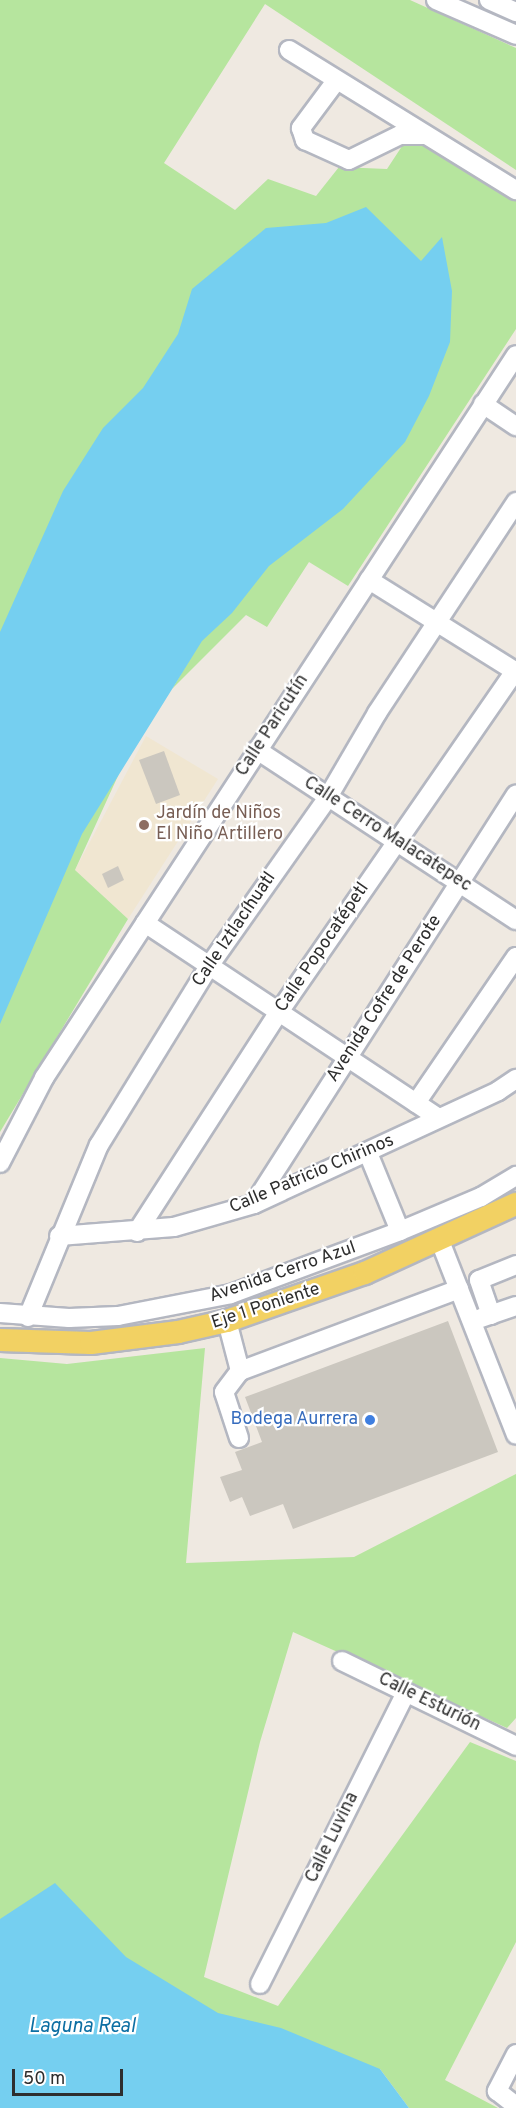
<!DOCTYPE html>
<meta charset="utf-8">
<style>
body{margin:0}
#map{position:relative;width:516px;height:2108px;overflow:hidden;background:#efe9e1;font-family:Overpass,sans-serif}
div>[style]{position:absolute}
.education>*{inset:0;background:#f0e6d1}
.green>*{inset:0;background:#b6e59e}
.water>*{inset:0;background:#75cff0}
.building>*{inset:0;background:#cbc7bf}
.roads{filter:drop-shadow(2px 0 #b4b7c1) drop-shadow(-2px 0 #b4b7c1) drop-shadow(0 2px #b4b7c1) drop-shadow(0 -2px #b4b7c1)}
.minor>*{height:18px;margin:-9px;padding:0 9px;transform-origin:9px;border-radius:9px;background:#fff}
.major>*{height:22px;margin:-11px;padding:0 11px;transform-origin:11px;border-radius:11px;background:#f2d163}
.dots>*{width:16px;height:16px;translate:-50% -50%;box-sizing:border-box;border:3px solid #fff;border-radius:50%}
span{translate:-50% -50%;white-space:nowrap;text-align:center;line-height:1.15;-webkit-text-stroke:4.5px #fff;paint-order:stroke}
.street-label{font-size:18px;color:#2e2e2e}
.education-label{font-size:18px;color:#785e54}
.left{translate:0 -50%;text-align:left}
.shop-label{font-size:18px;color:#366cbe}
.right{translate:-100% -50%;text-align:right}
.water-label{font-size:20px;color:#0d6fa3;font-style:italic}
.scale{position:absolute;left:12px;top:2069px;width:111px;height:27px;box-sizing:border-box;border:3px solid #2e2e2e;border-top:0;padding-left:8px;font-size:18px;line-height:21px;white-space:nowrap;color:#2e2e2e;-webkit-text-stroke:4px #fff;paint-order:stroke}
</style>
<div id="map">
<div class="education">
<div style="clip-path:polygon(146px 736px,218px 779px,128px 919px,75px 870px)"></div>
</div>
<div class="green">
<div style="clip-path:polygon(0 0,410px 0,516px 48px,516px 170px,265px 4px,164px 163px,235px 210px,268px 179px,316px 196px,339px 167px,387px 169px,410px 134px,516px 201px,516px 329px,348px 586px,309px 562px,267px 627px,246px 615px,172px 689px,199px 644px,165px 673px,75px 870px,128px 919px,0 1132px)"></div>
<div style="clip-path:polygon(205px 1348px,186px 1563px,354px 1557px,516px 1474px,516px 1718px,507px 1728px,293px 1632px,260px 1742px,204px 1977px,278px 2006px,470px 1742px,516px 1761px,516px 1942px,445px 2080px,498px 2108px,409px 2108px,380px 2069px,0 2108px,0 1358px,67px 1364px)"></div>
</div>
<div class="water">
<div style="clip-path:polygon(366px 207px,421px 261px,442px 237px,452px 291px,450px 342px,429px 396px,405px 442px,343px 509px,269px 566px,232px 613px,202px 641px,82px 834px,0 1024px,0 632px,63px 491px,103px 428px,143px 388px,178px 334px,192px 289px,266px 228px,326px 223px)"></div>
<div style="clip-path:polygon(55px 1883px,126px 1957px,218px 2013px,281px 2028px,380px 2069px,409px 2108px,0 2108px,0 1919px)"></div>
</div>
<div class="building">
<div style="clip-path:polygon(164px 751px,180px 795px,156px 804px,139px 760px)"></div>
<div style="clip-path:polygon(118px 866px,124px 880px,108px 888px,102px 874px)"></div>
<div style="clip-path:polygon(448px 1321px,498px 1452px,293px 1529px,283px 1504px,250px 1516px,242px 1497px,230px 1502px,220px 1477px,242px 1470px,235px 1452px,262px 1442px,245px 1397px)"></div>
</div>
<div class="roads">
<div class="minor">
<div style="left:436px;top:0;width:87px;rotate:23.6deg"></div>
<div style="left:489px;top:0;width:30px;rotate:24deg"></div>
<div style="left:289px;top:50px;width:267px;rotate:31.7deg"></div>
<div style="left:336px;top:81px;width:59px;rotate:126.7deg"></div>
<div style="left:301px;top:128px;width:13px;rotate:72deg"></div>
<div style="left:305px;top:140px;width:48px;rotate:24.4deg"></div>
<div style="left:349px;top:160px;width:57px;rotate:-26.1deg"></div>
<div style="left:400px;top:135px;width:24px"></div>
<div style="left:483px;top:404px;width:40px;rotate:34deg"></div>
<div style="left:369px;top:580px;width:173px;rotate:32deg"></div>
<div style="left:257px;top:750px;width:310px;rotate:33.3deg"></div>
<div style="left:145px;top:923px;width:352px;rotate:33.6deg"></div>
<div style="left:416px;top:1103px;width:177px;rotate:-55.6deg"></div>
<div style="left:368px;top:1153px;width:84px;rotate:67.7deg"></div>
<div style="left:0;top:1163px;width:96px;rotate:-62.6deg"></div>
<div style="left:44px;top:1078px;width:863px;rotate:-56.86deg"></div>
<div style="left:254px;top:1204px;width:486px;rotate:-57.4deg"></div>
<div style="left:137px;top:1232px;width:262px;rotate:-57.2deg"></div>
<div style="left:279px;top:1012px;width:416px;rotate:-55.3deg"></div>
<div style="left:59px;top:1236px;width:115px;rotate:-4.5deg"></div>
<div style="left:174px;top:1227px;width:83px;rotate:-16deg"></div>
<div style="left:254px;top:1204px;width:269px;rotate:-24.8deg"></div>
<div style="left:498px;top:1091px;width:22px;rotate:-34deg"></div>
<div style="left:440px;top:1241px;width:208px;rotate:68.6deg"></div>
<div style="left:0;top:1313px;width:69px;rotate:4.1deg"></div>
<div style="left:69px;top:1318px;width:49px;rotate:-2.3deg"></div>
<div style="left:118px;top:1316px;width:115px;rotate:-11deg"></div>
<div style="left:231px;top:1294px;width:180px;rotate:-20.4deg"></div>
<div style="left:400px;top:1231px;width:88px;rotate:-22.8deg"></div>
<div style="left:481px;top:1197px;width:41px;rotate:-31deg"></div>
<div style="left:491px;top:1315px;width:37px;rotate:-109deg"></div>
<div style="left:479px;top:1280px;width:40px;rotate:-22deg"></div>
<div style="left:28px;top:1317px;width:186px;rotate:-67.6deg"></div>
<div style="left:99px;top:1145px;width:210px;rotate:-58.4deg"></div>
<div style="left:209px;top:966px;width:207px;rotate:-54.8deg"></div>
<div style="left:328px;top:797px;width:97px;rotate:-59.7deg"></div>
<div style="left:377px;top:713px;width:253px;rotate:-56.6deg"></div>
<div style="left:481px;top:1318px;width:37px;rotate:-19deg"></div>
<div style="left:227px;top:1321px;width:52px;rotate:75.4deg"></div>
<div style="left:240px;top:1371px;width:234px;rotate:-20.5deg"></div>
<div style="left:239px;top:1438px;width:48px;rotate:-108.1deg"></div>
<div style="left:224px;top:1392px;width:26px;rotate:-53deg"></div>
<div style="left:342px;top:1661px;width:194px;rotate:26deg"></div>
<div style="left:260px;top:1984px;width:326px;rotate:-63.4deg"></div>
<div style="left:516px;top:2054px;width:42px;rotate:117.2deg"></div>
<div style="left:497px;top:2091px;width:24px;rotate:38deg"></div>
</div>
<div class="major">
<div style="left:0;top:1340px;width:91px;rotate:1.9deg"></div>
<div style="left:91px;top:1343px;width:88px;rotate:-7.2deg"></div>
<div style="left:178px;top:1332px;width:50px;rotate:-12.7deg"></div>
<div style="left:227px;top:1321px;width:146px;rotate:-19.2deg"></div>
<div style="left:365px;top:1273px;width:166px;rotate:-24.6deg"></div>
</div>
</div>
<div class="dots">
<div style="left:144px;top:825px;background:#8d6e63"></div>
<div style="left:370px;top:1420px;background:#3f7fe0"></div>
</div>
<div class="street-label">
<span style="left:273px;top:726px;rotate:-57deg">Calle Paricutín</span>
<span style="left:387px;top:835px;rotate:33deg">Calle Cerro Malacatepec</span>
<span style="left:235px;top:930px;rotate:-56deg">Calle Iztlacíhuatl</span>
<span style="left:323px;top:948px;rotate:-56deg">Calle Popocatépetl</span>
<span style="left:385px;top:999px;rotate:-57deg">Avenida Cofre de Perote</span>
<span style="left:312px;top:1175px;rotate:-23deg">Calle Patricio Chirinos</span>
<span style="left:283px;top:1273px;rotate:-19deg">Avenida Cerro Azul</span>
<span style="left:266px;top:1307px;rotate:-18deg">Eje 1 Poniente</span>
<span style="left:429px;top:1703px;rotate:26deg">Calle Esturión</span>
<span style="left:333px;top:1838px;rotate:-64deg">Calle Luvina</span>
</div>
<div class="education-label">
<span class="left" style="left:156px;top:825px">Jardín de Niños<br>El Niño Artillero</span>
</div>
<div class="shop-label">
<span class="right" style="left:358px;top:1420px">Bodega Aurrera</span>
</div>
<div class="water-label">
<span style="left:82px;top:2027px">Laguna Real</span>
</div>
<div class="scale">50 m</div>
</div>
